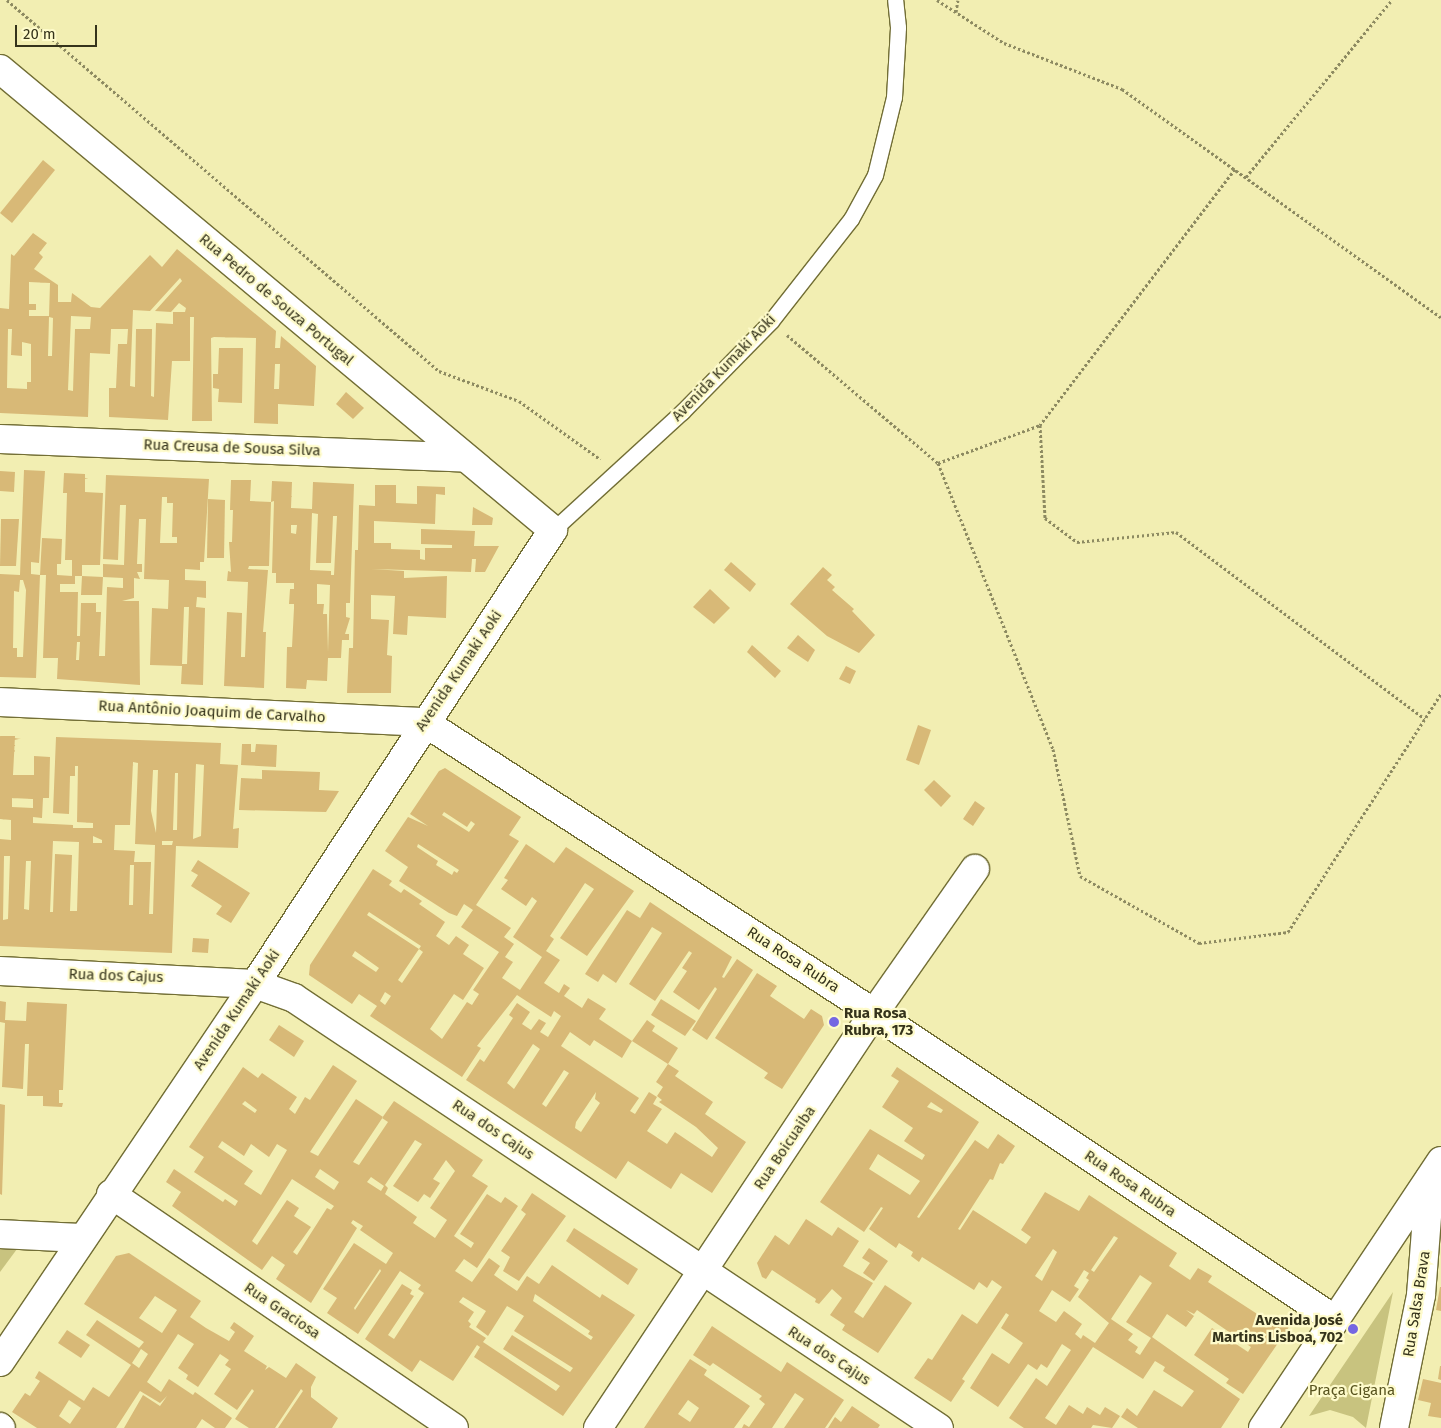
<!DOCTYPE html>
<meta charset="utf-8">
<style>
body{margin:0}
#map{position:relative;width:1441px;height:1428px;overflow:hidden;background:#f2eeb2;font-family:"Fira Sans",sans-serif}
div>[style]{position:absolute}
.green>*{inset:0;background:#c8c37f}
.building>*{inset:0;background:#d8b977}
.path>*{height:3px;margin-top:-1.5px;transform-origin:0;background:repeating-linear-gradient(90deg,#8d8a61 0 2.5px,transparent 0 5px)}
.roads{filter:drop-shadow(1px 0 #726e35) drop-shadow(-1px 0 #726e35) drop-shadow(0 1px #726e35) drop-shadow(0 -1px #726e35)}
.service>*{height:15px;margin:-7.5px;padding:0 7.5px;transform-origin:7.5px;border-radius:7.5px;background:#fff}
.minor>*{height:28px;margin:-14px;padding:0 14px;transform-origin:14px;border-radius:14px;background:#fff}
.dots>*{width:14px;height:14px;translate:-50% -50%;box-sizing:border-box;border:2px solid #fefbcb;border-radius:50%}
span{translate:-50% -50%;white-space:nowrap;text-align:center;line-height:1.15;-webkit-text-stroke:4.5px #fefbcb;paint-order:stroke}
.street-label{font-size:15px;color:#35331b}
.poi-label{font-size:15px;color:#35331b;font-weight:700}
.left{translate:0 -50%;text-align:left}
.right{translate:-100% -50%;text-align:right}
.park-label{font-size:15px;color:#58541f}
.scale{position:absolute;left:15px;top:25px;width:82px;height:22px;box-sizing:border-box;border:2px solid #35331b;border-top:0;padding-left:6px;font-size:15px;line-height:18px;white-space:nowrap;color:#35331b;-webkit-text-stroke:4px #fefbcb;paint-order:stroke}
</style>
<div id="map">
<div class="green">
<div style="clip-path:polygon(0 1249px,17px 1249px,0 1272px)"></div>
<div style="clip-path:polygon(1393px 1292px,1366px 1428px,1353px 1417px,1330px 1410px,1309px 1416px)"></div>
</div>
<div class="building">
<div style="clip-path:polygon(43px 160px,55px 170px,12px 223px,0 213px)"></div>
<div style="clip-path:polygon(evenodd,33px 233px,47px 243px,39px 253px,43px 257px,34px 269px,58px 285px,58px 302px,71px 302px,72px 293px,91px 307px,100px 308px,150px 255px,162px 267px,177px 249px,276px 331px,275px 348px,280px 348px,281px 336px,316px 366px,314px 406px,278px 404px,278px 424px,254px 423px,256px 338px,214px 337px,211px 338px,212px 421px,192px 421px,194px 317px,190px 317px,190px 361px,172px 361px,168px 420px,109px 417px,109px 388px,116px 388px,118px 344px,127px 344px,128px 329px,111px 329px,110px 354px,90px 353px,88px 417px,0 413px,0 308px,9px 309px,11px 254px,14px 256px,33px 233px,180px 278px,182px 281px,155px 311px,171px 312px,179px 303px,186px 308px,185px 312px,173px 312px,173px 324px,156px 323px,154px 397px,151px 396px,152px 329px,136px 329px,135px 387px,130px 386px,133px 310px,150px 311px,180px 278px,33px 233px,29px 282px,50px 283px,49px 316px,29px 316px,29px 310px,36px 310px,36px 304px,29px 304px,29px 282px,33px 233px,71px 316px,91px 317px,90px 329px,75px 329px,73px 391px,68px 390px,71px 316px,33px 233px,49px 317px,53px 318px,52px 356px,48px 356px,49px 317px,33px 233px,8px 329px,12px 329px,11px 355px,22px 356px,22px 342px,31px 344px,31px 382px,27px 382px,27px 389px,7px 388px,8px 329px,33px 233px,275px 364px,280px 364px,279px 389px,274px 389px,275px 364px)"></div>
<div style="clip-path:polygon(219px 348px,243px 348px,242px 403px,218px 402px,219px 389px,213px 388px,213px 374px,218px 374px)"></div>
<div style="clip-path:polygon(346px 392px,364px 408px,353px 419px,336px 404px)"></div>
<div style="clip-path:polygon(evenodd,24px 470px,45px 471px,39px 563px,31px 562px,31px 574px,40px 575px,36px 678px,0 677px,0 574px,20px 575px,24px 470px,20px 580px,23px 580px,26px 590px,23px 657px,17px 657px,17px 648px,13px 648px,14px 591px,19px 592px,20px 580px)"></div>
<div style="clip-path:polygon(0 471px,15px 472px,14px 492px,0 491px)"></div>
<div style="clip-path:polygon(evenodd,64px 473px,85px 474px,85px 492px,103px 493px,100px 565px,82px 565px,82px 576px,103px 577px,102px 595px,81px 595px,82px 576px,75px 576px,75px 584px,60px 584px,60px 592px,78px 592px,77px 636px,80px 636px,81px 603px,96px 603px,96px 612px,101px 612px,99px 656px,105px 656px,107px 587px,123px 588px,123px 578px,103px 577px,103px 564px,124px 565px,126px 505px,120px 505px,118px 560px,103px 559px,106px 475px,209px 479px,204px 562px,200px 562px,200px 570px,185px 569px,185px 580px,206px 581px,206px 598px,197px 597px,196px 607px,205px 608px,203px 685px,181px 684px,182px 666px,150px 665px,152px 608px,168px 609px,169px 580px,144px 579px,146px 519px,139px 519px,137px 564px,142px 564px,142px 572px,137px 572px,140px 579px,134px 578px,134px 598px,122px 601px,139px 601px,140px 685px,57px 679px,58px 658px,43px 658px,46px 575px,40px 575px,42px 538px,62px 539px,61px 564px,57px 564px,57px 575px,72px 576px,72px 560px,65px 560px,67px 493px,63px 493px,64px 473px,162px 497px,167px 497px,167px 503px,173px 503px,172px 537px,177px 537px,177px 543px,160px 543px,162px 497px,64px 473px,184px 607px,189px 607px,187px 664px,182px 664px,184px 607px,64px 473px,77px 642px,80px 642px,79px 660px,76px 660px,77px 642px)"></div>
<div style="clip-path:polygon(231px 480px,251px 480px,250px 501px,271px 502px,269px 566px,249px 566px,248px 569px,268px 570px,263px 632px,266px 632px,264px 688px,224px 686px,227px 612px,242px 613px,241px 657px,245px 657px,248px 582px,227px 581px,228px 571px,231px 572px,229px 542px,232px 542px,233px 510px,230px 510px)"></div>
<div style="clip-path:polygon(evenodd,272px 481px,292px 482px,291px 508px,312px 509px,313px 482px,354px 484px,350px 603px,346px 603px,346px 617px,350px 618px,345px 634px,349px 634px,349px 640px,342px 640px,341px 658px,328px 658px,327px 681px,307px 680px,306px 689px,286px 688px,287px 647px,292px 647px,294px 608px,294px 604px,289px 604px,290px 589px,294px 589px,294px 583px,276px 583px,276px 573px,272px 573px,274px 501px,271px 502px,272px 481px,312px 513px,318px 514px,316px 563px,331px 563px,333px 516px,337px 516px,334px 575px,331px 575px,331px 571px,310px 570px,312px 513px,272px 481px,291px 525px,297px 525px,296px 534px,291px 533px,291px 525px,272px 481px,317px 584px,330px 585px,328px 652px,327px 614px,323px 614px,324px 604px,317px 604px,317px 584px)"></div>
<div style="clip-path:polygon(375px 485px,396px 485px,396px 503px,417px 504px,417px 486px,445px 487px,445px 495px,436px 494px,435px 524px,374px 521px,374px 543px,391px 543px,391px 549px,420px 550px,420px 559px,425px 560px,425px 548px,452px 548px,452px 545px,421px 544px,421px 529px,475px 531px,474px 546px,499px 546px,485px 572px,475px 572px,476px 559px,472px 559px,471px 572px,372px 569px,404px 571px,404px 578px,447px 576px,446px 618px,408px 616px,407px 635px,393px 634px,395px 596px,371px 595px,371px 619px,389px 620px,387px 655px,392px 656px,391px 693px,347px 693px,349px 648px,353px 648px,355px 550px,358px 550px,359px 505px,375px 506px)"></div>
<div style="clip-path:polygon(208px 499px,225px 500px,224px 558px,207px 558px)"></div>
<div style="clip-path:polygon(473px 507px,493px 518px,492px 525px,472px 525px)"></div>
<div style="clip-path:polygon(1px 519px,19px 519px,16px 566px,0 566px)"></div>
<div style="clip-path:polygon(731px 562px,756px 584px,750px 592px,724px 570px)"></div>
<div style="clip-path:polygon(823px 567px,832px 575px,827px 580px,835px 587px,832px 590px,854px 609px,852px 611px,875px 635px,859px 653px,827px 636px,790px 604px)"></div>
<div style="clip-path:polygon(710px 589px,730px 608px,714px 624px,693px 607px)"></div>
<div style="clip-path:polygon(798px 635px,815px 650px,808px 662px,787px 648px)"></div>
<div style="clip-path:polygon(752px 645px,781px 671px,775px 678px,747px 652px)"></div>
<div style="clip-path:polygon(846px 666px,856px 671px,850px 684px,839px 679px)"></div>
<div style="clip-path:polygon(918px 725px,931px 730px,919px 765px,906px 760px)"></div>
<div style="clip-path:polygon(evenodd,0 736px,15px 736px,13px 775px,34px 775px,34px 756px,50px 757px,49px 798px,43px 798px,42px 818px,33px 817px,33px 823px,73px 825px,73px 828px,93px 828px,93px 823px,77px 822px,78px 766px,75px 766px,75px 776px,70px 776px,69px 814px,53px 813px,56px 737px,221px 743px,220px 764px,238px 765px,233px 829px,239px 828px,238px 848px,176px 846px,172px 953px,0 946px,0 839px,11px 840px,11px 820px,0 819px,0 736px,133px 762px,138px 763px,135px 844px,155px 845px,153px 914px,149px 914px,151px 862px,134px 862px,135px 851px,114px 850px,115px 825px,130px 825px,133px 762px,0 736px,196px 764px,204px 765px,201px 836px,193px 839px,196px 764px,0 736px,153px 770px,158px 770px,156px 833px,151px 811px,153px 770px,0 736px,175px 773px,178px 773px,177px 830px,173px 830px,175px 773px,0 736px,12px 798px,33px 799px,33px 808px,12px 807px,12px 798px,0 736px,93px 836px,102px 840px,102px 843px,93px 843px,93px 836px,0 736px,53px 841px,79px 842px,77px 911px,70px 911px,72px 855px,55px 854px,53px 912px,50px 912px,53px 841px,0 736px,162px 841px,173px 841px,172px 845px,162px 845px,162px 841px,0 736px,4px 856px,10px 856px,8px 919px,3px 920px,4px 856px,0 736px,26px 861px,31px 861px,29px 910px,24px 909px,26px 861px,0 736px,130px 865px,134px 865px,133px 905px,129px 905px,130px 865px)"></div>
<div style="clip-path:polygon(242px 744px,251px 744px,251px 752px,255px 752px,256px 744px,277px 745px,276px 767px,241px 765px)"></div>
<div style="clip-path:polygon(evenodd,445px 768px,521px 817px,509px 835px,519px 841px,476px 905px,511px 928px,504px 937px,514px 944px,505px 957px,513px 962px,502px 978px,520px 990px,542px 957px,513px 937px,537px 901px,532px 897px,526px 906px,501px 889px,508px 880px,504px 878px,526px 844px,554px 863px,566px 847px,634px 891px,587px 956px,560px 938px,594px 889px,585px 883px,550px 936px,554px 939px,546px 951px,560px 960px,544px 983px,559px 993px,564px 984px,570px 988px,564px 996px,582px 1008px,588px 998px,606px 1009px,599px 1019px,632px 1041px,622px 1058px,594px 1040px,590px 1046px,570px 1032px,561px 1046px,639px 1098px,630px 1111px,635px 1114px,649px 1092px,657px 1097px,653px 1104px,662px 1109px,647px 1131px,667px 1144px,675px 1132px,712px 1157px,718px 1148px,696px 1127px,659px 1102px,662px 1100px,657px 1096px,663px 1087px,656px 1082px,668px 1064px,632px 1041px,647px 1020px,655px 1026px,652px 1031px,678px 1048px,668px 1064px,679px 1071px,675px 1076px,713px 1102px,705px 1114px,746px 1142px,712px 1193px,681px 1173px,671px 1189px,628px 1161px,616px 1179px,466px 1080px,480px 1059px,484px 1062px,513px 1018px,509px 1015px,517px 1003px,530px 1012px,522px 1024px,531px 1030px,539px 1019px,546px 1023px,540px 1032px,548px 1037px,561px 1016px,554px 1011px,551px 1017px,517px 995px,477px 1046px,481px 1048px,462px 1077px,370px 1016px,377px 1006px,359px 994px,352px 1004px,309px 975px,310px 965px,373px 869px,392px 881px,389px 885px,401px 893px,404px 889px,422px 901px,419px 904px,445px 922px,436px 936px,449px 945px,456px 936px,469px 945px,463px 954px,484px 968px,463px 1000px,454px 994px,430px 1029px,442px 1039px,467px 1002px,472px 1005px,479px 994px,473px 990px,499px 952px,461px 927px,473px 910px,464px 904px,457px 916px,449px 913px,399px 881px,408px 867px,385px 851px,408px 817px,428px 826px,410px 814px,439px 771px,445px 768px,444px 812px,467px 827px,471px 821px,475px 824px,469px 832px,442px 815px,444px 812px,445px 768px,418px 844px,459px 870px,457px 873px,454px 871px,452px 875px,436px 865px,438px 861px,417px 847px,418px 844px,445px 768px,369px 912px,421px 946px,419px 949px,423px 952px,402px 983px,398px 980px,419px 949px,367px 915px,369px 912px,445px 768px,355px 951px,379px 968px,376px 972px,352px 956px,355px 951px,445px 768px,385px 992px,391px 996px,385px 1005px,380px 1001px,385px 992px,445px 768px,533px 1044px,540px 1049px,514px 1089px,507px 1083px,533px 1044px,445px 768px,564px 1070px,569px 1073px,546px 1107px,542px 1104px,564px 1070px,445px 768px,596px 1092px,595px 1099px,600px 1103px,581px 1132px,575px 1128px,576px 1122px,596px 1092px)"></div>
<div style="clip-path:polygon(262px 770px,320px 772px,319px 790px,339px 791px,326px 812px,239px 810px,241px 778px,262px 779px)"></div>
<div style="clip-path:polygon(934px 780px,951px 796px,941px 807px,924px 790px)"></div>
<div style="clip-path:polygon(975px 801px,985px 808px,973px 826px,963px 819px)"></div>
<div style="clip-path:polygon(198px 860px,250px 893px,231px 923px,216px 914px,222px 906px,191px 886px,198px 875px,191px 871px)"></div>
<div style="clip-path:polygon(650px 902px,732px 957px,722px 977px,724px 978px,737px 959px,753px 970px,707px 1040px,692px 1030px,717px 989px,715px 987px,699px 1010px,673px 992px,687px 971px,682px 968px,692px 953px,689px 951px,655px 1001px,629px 984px,662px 933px,652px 927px,616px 983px,603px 974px,598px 982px,585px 974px,627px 910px,640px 918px)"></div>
<div style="clip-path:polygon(193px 938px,209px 939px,208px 953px,192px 952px)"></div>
<div style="clip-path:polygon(757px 973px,777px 986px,770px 996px,804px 1019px,811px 1009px,822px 1016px,824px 1025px,782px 1089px,764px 1078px,768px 1073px,715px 1038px)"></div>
<div style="clip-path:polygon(661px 999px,696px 1021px,685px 1036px,651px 1015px)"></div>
<div style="clip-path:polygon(0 1001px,6px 1002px,5px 1020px,26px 1021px,27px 1002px,67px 1004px,63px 1090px,59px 1090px,59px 1103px,63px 1103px,62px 1107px,43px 1106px,43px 1096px,27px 1096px,29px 1044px,25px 1044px,23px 1089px,2px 1087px,5px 1023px,0 1022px)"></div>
<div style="clip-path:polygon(279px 1025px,304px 1041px,294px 1057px,269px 1040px)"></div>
<div style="clip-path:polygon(evenodd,333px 1065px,357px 1081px,310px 1152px,318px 1156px,356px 1099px,383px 1117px,353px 1162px,359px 1165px,388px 1122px,382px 1118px,394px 1101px,483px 1160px,472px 1176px,488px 1186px,454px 1236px,471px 1248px,474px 1243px,460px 1234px,487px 1194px,501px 1203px,505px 1197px,518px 1206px,477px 1268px,464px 1259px,455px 1271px,472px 1282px,489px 1258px,500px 1266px,494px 1275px,517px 1291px,527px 1276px,539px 1284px,552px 1265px,600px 1298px,602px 1294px,635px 1315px,563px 1416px,474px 1357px,480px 1347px,477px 1345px,453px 1381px,420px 1360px,412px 1372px,365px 1339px,402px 1284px,412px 1290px,410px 1294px,414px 1296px,388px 1335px,394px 1339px,424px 1293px,418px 1289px,421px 1285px,400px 1271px,358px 1334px,327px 1313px,337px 1298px,323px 1289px,354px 1243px,386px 1264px,393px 1253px,360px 1230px,363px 1226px,353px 1220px,351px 1223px,357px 1228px,311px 1303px,276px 1279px,285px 1265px,272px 1256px,262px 1270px,172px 1206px,181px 1192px,166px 1182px,174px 1169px,223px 1202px,225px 1199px,235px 1206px,238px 1201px,194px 1172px,204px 1157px,189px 1147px,243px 1067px,258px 1078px,262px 1073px,297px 1097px,289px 1109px,295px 1114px,305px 1097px,310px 1100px,333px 1065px,245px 1101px,257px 1110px,255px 1113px,242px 1104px,245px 1101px,333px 1065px,415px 1140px,422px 1144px,393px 1186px,418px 1202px,424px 1194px,430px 1198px,440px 1183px,433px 1179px,446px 1160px,455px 1171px,430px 1208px,447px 1220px,435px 1238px,413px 1223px,417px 1217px,385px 1194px,388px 1188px,385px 1185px,415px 1140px,333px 1065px,222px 1141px,244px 1156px,251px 1144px,269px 1157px,277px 1144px,287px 1150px,261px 1195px,244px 1184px,253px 1171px,218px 1147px,222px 1141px,333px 1065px,320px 1169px,339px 1182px,334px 1190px,315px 1177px,320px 1169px,333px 1065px,371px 1177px,384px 1186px,381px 1191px,367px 1182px,371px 1177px,333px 1065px,292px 1179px,334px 1206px,331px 1210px,327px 1208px,297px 1255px,293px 1252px,311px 1227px,294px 1216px,299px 1208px,287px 1200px,257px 1245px,252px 1241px,292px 1179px,333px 1065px,380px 1269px,381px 1271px,355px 1310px,354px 1308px,380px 1269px,333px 1065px,535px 1294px,590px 1331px,588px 1334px,593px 1337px,591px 1340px,533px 1301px,535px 1294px,333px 1065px,463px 1297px,486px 1311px,476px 1327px,488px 1336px,507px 1306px,524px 1316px,514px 1331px,573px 1368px,570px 1372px,512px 1335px,503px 1349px,560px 1386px,556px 1391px,483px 1342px,486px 1338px,469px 1327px,471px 1324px,468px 1321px,474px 1312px,459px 1302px,463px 1297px)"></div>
<div style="clip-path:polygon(evenodd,897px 1067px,979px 1122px,917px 1217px,919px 1218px,975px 1140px,988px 1149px,998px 1134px,1015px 1146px,1003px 1164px,1000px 1163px,993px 1180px,990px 1179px,958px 1229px,960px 1230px,973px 1210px,1026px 1244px,1031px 1237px,1021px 1230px,1045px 1192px,1079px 1211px,1089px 1195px,1177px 1253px,1169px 1266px,1190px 1280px,1198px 1268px,1212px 1276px,1208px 1282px,1268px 1321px,1272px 1316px,1289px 1327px,1243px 1394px,1226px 1383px,1229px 1379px,1194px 1355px,1212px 1328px,1248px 1352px,1251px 1347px,1197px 1310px,1194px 1314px,1186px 1310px,1194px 1316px,1186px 1327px,1167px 1314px,1152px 1337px,1240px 1399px,1221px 1428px,1138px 1428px,1121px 1417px,1127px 1408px,1137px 1416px,1154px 1390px,1182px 1407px,1194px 1391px,1163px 1371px,1165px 1367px,1155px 1361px,1143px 1379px,1093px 1347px,1045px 1418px,1056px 1425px,1069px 1405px,1083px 1414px,1087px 1407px,1100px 1415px,1105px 1407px,1120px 1416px,1112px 1428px,1093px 1425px,1091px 1428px,1024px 1428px,1009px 1418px,1036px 1378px,1047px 1386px,1071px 1350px,1062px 1344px,1047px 1368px,1041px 1364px,1037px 1370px,1028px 1364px,998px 1407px,970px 1388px,992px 1353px,1009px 1364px,1023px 1343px,1001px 1328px,1009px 1315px,1006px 1313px,962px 1379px,965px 1381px,951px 1402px,914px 1378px,928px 1358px,932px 1360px,962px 1314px,977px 1324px,1002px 1287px,992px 1280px,987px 1288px,979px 1282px,974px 1290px,922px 1257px,919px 1262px,911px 1256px,913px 1252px,899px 1243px,896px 1248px,869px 1229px,883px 1208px,881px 1207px,864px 1232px,820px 1202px,870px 1129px,922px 1160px,925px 1155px,904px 1141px,913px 1128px,882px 1107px,899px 1081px,891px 1076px,897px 1067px,931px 1102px,943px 1110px,941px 1113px,927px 1107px,931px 1102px,897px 1067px,878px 1154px,920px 1181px,910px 1195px,869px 1169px,878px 1154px,897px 1067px,1114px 1236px,1118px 1238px,1094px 1272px,1091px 1270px,1114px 1236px,897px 1067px,1053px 1249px,1057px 1252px,1042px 1281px,1035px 1276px,1053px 1249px,897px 1067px,1084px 1270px,1089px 1273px,1086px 1278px,1089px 1280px,1078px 1297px,1109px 1323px,1095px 1343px,1083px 1335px,1081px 1339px,1075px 1334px,1082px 1324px,1064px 1311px,1056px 1322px,1039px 1311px,1052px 1290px,1070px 1302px,1079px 1289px,1074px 1286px,1084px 1270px,897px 1067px,1140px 1275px,1152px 1283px,1126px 1322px,1151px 1338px,1140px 1355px,1135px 1352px,1138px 1347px,1128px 1340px,1133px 1334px,1111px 1319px,1140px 1275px)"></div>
<div style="clip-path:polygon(0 1104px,5px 1105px,2px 1195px,0 1194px)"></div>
<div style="clip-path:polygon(532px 1193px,566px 1216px,519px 1281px,503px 1271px,510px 1257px,501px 1251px,526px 1214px,521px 1210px)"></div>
<div style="clip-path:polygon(806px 1219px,832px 1236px,838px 1227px,859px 1241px,843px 1266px,873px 1283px,854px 1312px,863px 1318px,885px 1285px,912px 1303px,878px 1353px,842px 1330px,845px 1325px,830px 1315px,842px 1298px,832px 1289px,819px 1304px,815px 1302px,816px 1299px,772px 1270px,766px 1279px,762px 1277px,757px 1263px,775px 1235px,789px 1245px)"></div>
<div style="clip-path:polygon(574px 1228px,638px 1269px,628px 1285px,566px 1241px)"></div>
<div style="clip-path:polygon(869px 1248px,888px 1261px,874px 1281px,863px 1273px,870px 1263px,862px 1258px)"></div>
<div style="clip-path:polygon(evenodd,129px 1253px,201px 1301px,190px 1317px,206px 1328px,229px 1341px,235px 1332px,230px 1328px,234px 1322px,254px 1336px,244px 1351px,267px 1366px,265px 1370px,269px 1367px,286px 1378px,296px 1363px,316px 1377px,311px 1387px,311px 1397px,338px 1418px,332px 1428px,278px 1428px,303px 1391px,301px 1389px,275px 1428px,249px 1428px,235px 1419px,254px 1391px,252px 1389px,237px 1410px,214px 1394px,231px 1369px,225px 1365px,229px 1360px,220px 1354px,198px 1387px,186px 1379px,188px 1375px,178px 1368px,194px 1344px,178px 1334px,147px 1382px,161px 1392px,169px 1379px,193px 1395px,195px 1392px,232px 1418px,225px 1428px,215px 1428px,202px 1419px,196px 1428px,124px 1428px,143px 1395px,160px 1406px,167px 1396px,160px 1403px,140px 1391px,116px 1428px,37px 1428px,12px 1412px,25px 1393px,30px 1396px,40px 1381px,35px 1378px,39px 1371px,84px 1401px,93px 1387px,109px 1397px,131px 1365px,86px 1335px,97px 1320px,139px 1348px,144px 1342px,84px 1304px,116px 1256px,129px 1253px,155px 1296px,177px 1310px,162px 1333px,139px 1318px,155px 1296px,129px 1253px,141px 1349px,148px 1354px,139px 1368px,132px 1363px,141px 1349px,129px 1253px,69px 1400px,81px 1408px,70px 1424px,59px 1416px,69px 1400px)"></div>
<div style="clip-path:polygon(1440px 1287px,1441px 1287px,1441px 1311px,1436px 1310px)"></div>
<div style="clip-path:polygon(712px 1326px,781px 1372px,787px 1362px,844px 1400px,825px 1428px,784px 1428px,804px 1399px,795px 1393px,772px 1428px,742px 1428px,744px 1424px,749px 1427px,765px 1404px,759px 1399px,762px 1396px,713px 1363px,710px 1366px,693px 1355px)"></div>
<div style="clip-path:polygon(67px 1330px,90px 1345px,81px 1358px,58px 1343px)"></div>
<div style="clip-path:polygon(evenodd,690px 1359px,707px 1370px,704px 1375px,750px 1406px,734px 1428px,644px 1428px,690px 1359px,688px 1400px,699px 1408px,690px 1422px,678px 1414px,688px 1400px)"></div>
<div style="clip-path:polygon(1440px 1366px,1441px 1366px,1441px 1380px,1438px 1379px)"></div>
<div style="clip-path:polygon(1423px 1379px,1441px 1383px,1441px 1418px,1428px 1416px,1431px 1403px,1418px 1400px)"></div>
<div style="clip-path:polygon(852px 1406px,880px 1425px,878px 1428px,828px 1428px,835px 1417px,841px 1422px)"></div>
</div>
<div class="path">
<div style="left:7px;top:0;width:569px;rotate:40.66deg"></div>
<div style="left:439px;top:371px;width:85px;rotate:20.6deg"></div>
<div style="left:519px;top:401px;width:100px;rotate:35.6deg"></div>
<div style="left:937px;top:0;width:80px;rotate:32.7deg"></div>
<div style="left:1004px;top:43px;width:127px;rotate:21.3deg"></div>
<div style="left:1122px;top:89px;width:392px;rotate:35.6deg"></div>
<div style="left:956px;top:12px;width:12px;rotate:-81deg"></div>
<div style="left:1235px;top:169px;width:322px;rotate:127.3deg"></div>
<div style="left:1040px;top:425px;width:93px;rotate:86.9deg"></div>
<div style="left:1045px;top:518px;width:40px;rotate:37deg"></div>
<div style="left:1077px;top:542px;width:100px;rotate:-5.8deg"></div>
<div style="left:1176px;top:532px;width:311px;rotate:36.9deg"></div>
<div style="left:1246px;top:177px;width:229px;rotate:-50.5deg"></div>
<div style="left:787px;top:335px;width:198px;rotate:40.3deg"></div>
<div style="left:938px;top:463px;width:308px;rotate:68.1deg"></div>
<div style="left:1053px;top:749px;width:130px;rotate:78deg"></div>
<div style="left:1080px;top:876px;width:137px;rotate:29.4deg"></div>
<div style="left:1199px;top:943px;width:90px;rotate:-7deg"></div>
<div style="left:1288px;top:932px;width:283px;rotate:-57.3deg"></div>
<div style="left:938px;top:463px;width:109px;rotate:-20.4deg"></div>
</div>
<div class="roads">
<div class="service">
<div style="left:553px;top:530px;width:175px;rotate:-42.5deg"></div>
<div style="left:682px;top:412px;width:127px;rotate:-45.6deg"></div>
<div style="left:771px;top:321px;width:130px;rotate:-51.9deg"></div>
<div style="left:851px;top:219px;width:50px;rotate:-61.4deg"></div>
<div style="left:875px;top:175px;width:80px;rotate:-76.3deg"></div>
<div style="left:894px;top:97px;width:70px;rotate:-86.7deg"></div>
<div style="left:898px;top:27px;width:27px;rotate:-96deg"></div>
</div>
<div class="minor">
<div style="left:0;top:69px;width:720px;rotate:39.82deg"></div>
<div style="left:553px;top:530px;width:543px;rotate:123.28deg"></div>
<div style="left:255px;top:984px;width:456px;rotate:124deg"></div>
<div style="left:0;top:439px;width:463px;rotate:2.3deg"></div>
<div style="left:0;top:702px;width:424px;rotate:2.7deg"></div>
<div style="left:424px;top:722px;width:508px;rotate:32.88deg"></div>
<div style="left:851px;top:998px;width:580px;rotate:33.61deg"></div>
<div style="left:0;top:971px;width:255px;rotate:2.9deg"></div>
<div style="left:255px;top:984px;width:41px;rotate:19.7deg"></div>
<div style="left:294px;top:998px;width:775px;rotate:33.69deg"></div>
<div style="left:111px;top:1194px;width:415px;rotate:34.3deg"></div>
<div style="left:0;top:1234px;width:82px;rotate:2.8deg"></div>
<div style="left:0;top:1427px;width:1px;rotate:45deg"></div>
<div style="left:598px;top:1428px;width:498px;rotate:-56.4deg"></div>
<div style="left:874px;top:1013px;width:176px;rotate:-55deg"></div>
<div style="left:1263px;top:1428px;width:321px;rotate:-56.3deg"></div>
<div style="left:1394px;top:1428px;width:136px;rotate:-78.5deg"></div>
<div style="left:1421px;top:1295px;width:117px;rotate:-85.6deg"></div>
</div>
</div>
<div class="dots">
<div style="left:834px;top:1022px;background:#7567e2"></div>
<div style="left:1353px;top:1329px;background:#7567e2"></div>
</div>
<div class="street-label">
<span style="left:276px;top:300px;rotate:40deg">Rua Pedro de Souza Portugal</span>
<span style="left:724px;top:368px;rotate:-46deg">Avenida Kumaki Aoki</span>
<span style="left:232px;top:448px;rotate:2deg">Rua Creusa de Sousa Silva</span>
<span style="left:459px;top:671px;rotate:-56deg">Avenida Kumaki Aoki</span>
<span style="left:212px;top:712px;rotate:3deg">Rua Antônio Joaquim de Carvalho</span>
<span style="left:793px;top:960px;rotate:33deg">Rua Rosa Rubra</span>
<span style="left:116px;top:976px;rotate:2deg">Rua dos Cajus</span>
<span style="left:237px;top:1010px;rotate:-56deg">Avenida Kumaki Aoki</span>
<span style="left:493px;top:1130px;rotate:34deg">Rua dos Cajus</span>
<span style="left:785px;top:1148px;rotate:-56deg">Rua Boicuaiba</span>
<span style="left:1130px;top:1184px;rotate:34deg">Rua Rosa Rubra</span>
<span style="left:1417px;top:1304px;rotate:-81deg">Rua Salsa Brava</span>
<span style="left:282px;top:1311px;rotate:34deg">Rua Graciosa</span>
<span style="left:829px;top:1356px;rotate:33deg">Rua dos Cajus</span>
</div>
<div class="poi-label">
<span class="left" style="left:844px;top:1022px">Rua Rosa<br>Rubra, 173</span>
<span class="right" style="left:1343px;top:1329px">Avenida José<br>Martins Lisboa, 702</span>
</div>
<div class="park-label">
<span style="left:1352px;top:1391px">Praça Cigana</span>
</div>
<div class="scale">20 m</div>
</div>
